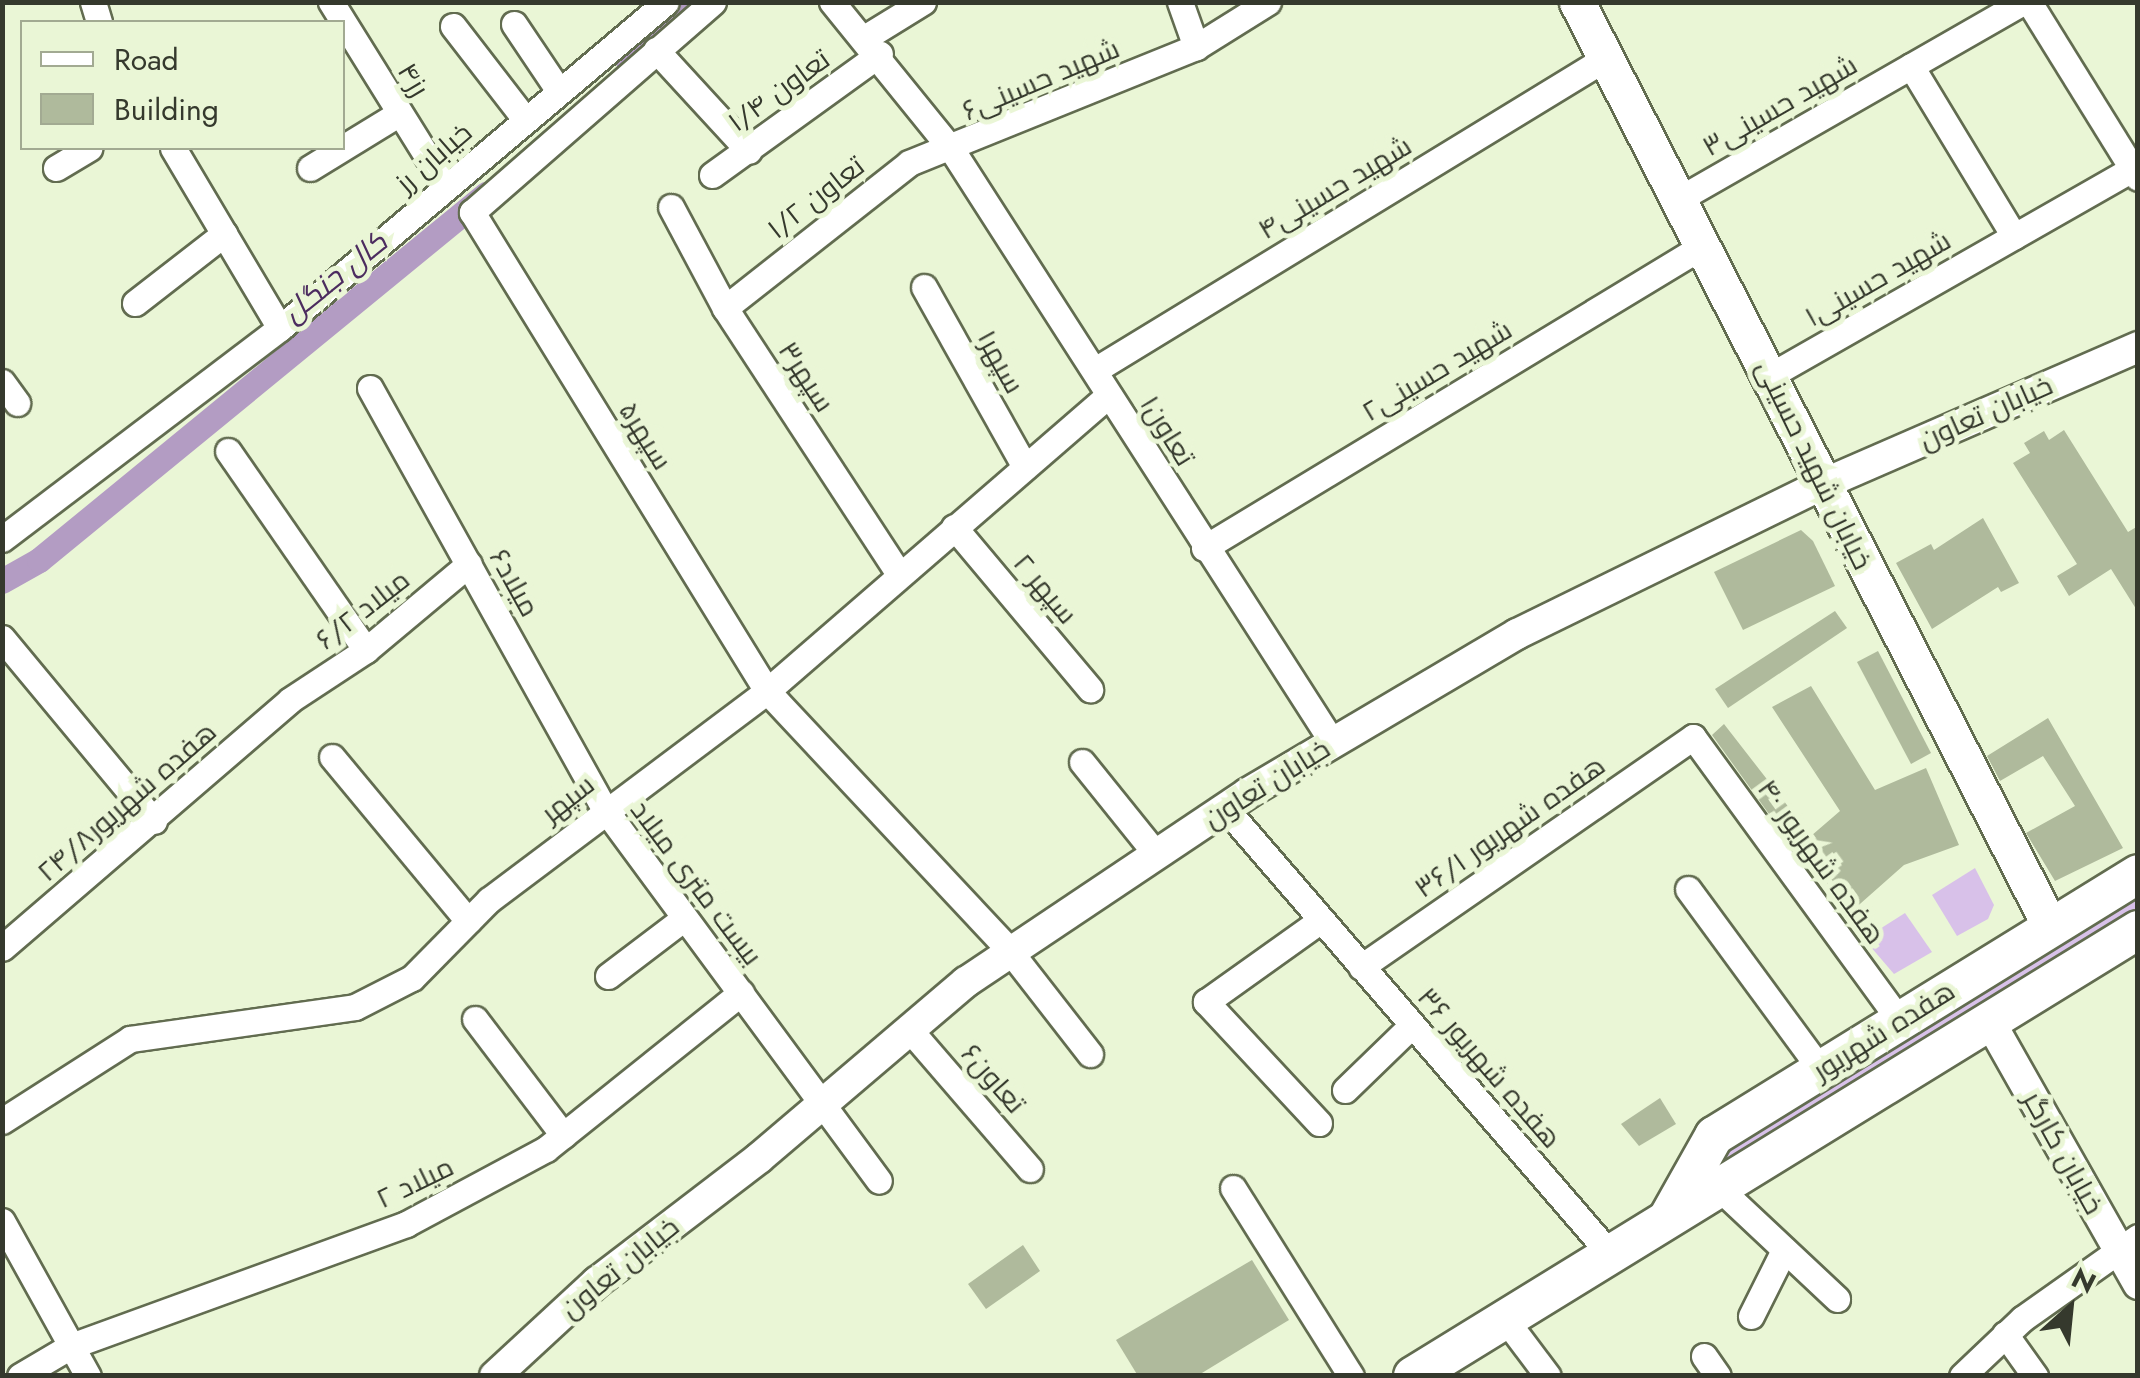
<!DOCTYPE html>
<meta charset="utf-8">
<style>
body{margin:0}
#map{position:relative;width:2140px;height:1378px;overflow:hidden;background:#eaf6d6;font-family:Jost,Cairo,sans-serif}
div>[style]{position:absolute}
.green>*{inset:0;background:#d8c1e9}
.canal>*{height:25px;margin:-12.5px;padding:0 12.5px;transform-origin:12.5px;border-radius:12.5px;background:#b39cc3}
.building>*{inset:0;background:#afba9c}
.roads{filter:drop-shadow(2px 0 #626c50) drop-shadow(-2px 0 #626c50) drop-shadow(0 2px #626c50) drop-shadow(0 -2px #626c50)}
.minor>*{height:25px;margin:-12.5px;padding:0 12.5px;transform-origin:12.5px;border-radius:12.5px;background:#fff}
.tertiary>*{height:30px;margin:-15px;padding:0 15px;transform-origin:15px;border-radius:15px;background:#fff}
.secondary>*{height:35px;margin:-17.5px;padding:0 17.5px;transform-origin:17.5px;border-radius:17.5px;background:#fff}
.primary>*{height:38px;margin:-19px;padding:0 19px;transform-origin:19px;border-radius:19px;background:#fff}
span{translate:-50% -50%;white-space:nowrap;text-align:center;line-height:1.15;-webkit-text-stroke:10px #eaf6d6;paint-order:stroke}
.street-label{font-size:28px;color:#35392d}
.water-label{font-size:30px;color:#4c2c5f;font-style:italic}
.frame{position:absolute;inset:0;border:5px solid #35392d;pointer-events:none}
.legend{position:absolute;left:20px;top:20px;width:325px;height:130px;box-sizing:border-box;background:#eaf6d6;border:2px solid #a2aa92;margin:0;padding:12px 18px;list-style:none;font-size:30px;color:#35392d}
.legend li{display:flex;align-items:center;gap:20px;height:50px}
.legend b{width:50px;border:2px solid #a2aa92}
.north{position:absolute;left:2020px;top:1258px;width:100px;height:100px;-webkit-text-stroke:8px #eaf6d6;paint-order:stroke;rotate:27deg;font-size:28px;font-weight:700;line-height:40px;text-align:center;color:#35392d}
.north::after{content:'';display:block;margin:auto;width:35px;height:45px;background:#35392d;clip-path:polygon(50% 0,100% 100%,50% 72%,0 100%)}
</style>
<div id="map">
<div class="green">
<div style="clip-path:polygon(1975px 868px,1994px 905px,1988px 919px,1957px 936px,1932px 895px)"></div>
<div style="clip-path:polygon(2137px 890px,2137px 910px,1716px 1171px,1725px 1150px)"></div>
<div style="clip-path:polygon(1905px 913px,1932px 952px,1894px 974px,1864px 939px)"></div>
</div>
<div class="canal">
<div style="left:628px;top:61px;width:86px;rotate:-43.6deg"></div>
<div style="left:2px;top:581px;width:43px;rotate:-29.6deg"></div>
<div style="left:39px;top:560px;width:578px;rotate:-39.31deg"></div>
</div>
<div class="building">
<div style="clip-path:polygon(2064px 430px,2128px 532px,2138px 526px,2138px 612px,2111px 569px,2069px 596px,2057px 576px,2077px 564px,2013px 463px,2030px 453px,2024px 443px,2044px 431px,2049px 440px)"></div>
<div style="clip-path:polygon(1983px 518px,2019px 583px,2001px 592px,1998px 587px,1932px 629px,1896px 563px,1931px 544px,1934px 550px)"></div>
<div style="clip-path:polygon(1801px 530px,1813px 541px,1835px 586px,1743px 630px,1714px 572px)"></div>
<div style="clip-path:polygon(1835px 611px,1847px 628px,1728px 708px,1715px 689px)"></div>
<div style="clip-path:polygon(1878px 651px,1931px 753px,1911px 764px,1857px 662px)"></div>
<div style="clip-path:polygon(1811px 686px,1875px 790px,1926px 768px,1959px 845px,1904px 865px,1852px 911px,1787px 839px,1712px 735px,1724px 724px,1811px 836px,1840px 811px,1772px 707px)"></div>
<div style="clip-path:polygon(2048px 718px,2123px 848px,2055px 881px,2026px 833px,2075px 806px,2043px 756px,2000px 781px,1987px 756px)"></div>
<div style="clip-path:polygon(1660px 1098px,1676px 1124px,1639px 1146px,1621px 1124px)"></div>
<div style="clip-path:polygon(1023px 1245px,1040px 1271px,986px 1309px,968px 1284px)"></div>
<div style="clip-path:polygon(1252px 1260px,1289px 1320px,1197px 1376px,1138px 1376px,1116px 1340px)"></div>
</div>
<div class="roads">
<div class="minor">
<div style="left:93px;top:2px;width:21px;rotate:73deg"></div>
<div style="left:331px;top:2px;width:218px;rotate:58.1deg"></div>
<div style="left:713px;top:2px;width:320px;rotate:138.9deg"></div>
<div style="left:472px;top:212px;width:563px;rotate:58.37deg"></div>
<div style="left:767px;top:691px;width:354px;rotate:46.9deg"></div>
<div style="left:1009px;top:950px;width:132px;rotate:52.1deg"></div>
<div style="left:832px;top:2px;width:191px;rotate:51deg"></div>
<div style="left:952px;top:150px;width:705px;rotate:57.28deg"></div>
<div style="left:1180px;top:2px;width:48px;rotate:70.4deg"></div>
<div style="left:2029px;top:2px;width:207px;rotate:58.2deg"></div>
<div style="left:514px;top:24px;width:81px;rotate:56.1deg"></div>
<div style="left:453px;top:26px;width:118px;rotate:52.3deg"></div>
<div style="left:866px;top:37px;width:67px;rotate:-31.6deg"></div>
<div style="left:656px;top:50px;width:137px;rotate:47.4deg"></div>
<div style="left:1911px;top:66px;width:199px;rotate:58.8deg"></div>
<div style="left:173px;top:148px;width:209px;rotate:59.3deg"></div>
<div style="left:56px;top:168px;width:39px;rotate:-31deg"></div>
<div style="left:310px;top:168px;width:103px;rotate:-31.5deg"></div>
<div style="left:712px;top:175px;width:207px;rotate:-35.8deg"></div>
<div style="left:1679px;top:199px;width:396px;rotate:-29.8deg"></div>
<div style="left:671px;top:207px;width:115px;rotate:61.9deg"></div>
<div style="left:725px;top:308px;width:318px;rotate:56.8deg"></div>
<div style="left:924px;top:287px;width:206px;rotate:60.7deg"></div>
<div style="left:135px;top:303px;width:113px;rotate:-37.8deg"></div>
<div style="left:725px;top:308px;width:234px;rotate:-38.2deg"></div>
<div style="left:909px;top:163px;width:310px;rotate:-22deg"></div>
<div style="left:1196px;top:47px;width:85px;rotate:-32deg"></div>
<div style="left:1095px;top:370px;width:599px;rotate:-31.41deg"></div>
<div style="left:1771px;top:375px;width:422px;rotate:-29.7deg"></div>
<div style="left:2px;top:382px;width:26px;rotate:54deg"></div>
<div style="left:370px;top:388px;width:481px;rotate:60.9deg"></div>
<div style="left:604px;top:808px;width:463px;rotate:53.6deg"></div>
<div style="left:228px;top:451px;width:242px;rotate:55.3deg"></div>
<div style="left:954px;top:527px;width:212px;rotate:50deg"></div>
<div style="left:2px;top:539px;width:349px;rotate:-37.2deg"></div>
<div style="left:280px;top:328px;width:505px;rotate:-40.18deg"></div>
<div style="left:1204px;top:548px;width:581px;rotate:-31.2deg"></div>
<div style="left:2px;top:638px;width:238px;rotate:50.3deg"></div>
<div style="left:332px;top:757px;width:213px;rotate:50.3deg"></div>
<div style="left:1082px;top:762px;width:118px;rotate:51.2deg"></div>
<div style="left:1226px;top:809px;width:589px;rotate:49.2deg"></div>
<div style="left:1688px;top:889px;width:225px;rotate:53.7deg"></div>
<div style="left:2px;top:948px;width:380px;rotate:-40.7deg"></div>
<div style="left:290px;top:700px;width:91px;rotate:-33.3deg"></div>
<div style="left:366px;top:650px;width:134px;rotate:-39.9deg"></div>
<div style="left:1361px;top:967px;width:404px;rotate:-34.7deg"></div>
<div style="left:1693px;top:737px;width:351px;rotate:53.9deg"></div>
<div style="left:608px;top:976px;width:94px;rotate:-37.2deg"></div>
<div style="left:475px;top:1019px;width:146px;rotate:52.8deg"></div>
<div style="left:909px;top:1029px;width:185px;rotate:49.2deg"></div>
<div style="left:1345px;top:1090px;width:93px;rotate:-44.1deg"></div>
<div style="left:2px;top:1121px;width:152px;rotate:-32.6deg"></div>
<div style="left:130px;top:1039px;width:227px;rotate:-8.1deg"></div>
<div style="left:355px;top:1007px;width:64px;rotate:-27deg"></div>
<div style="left:412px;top:978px;width:110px;rotate:-45.4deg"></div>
<div style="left:489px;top:900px;width:348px;rotate:-36.9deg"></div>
<div style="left:767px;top:691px;width:452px;rotate:-40.9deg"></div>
<div style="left:1319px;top:1123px;width:166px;rotate:-133deg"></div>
<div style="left:1206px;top:1002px;width:141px;rotate:-35.5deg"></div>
<div style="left:1233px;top:1188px;width:222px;rotate:57.9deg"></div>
<div style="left:1719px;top:1188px;width:162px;rotate:43.2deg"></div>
<div style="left:2px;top:1221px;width:177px;rotate:61deg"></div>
<div style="left:1751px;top:1316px;width:74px;rotate:-63.4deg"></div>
<div style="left:1505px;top:1319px;width:71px;rotate:53deg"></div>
<div style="left:2005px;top:1334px;width:52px;rotate:54.5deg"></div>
<div style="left:1704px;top:1356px;width:24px;rotate:55deg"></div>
<div style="left:20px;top:1376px;width:59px;rotate:-30.5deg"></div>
<div style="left:71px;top:1346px;width:357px;rotate:-20deg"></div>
<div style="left:406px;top:1224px;width:159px;rotate:-28.2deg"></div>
<div style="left:546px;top:1149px;width:250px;rotate:-38.7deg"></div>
<div style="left:1962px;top:1376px;width:83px;rotate:-43.5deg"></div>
<div style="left:2022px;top:1319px;width:142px;rotate:-35.3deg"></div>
</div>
<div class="tertiary">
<div style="left:1990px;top:1022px;width:301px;rotate:60.5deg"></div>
<div style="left:495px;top:1376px;width:139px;rotate:-42.7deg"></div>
<div style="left:597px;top:1282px;width:204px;rotate:-37.4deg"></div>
<div style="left:759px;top:1158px;width:272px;rotate:-40.4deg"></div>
<div style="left:966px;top:982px;width:339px;rotate:-33.8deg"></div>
<div style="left:1248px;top:793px;width:312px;rotate:-30.6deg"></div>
<div style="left:1517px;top:634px;width:339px;rotate:-26.1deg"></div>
<div style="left:1821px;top:485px;width:346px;rotate:-23.5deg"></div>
</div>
<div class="secondary">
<div style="left:1577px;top:2px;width:1040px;rotate:62.89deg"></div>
</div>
<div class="primary">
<div style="left:1669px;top:1216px;width:92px;rotate:-60.6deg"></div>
<div style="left:1714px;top:1136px;width:498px;rotate:-31.7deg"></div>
<div style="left:1413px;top:1376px;width:851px;rotate:-31.6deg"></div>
</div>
</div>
<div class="street-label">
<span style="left:413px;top:80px;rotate:59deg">رز۴</span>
<span style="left:1041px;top:80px;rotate:-23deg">شهید حسینی۶</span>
<span style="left:779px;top:91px;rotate:-36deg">تعاون ۱/۴</span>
<span style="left:1780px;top:106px;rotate:-30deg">شهید حسینی۳</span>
<span style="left:434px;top:158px;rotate:-41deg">خیابان رز</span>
<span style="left:1335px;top:188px;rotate:-31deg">شهید حسینی۴</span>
<span style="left:816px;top:198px;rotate:-38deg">تعاون ۱/۲</span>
<span style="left:1878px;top:279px;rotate:-30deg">شهید حسینی۱</span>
<span style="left:1000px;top:362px;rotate:61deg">سپهر۱</span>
<span style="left:1437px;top:371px;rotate:-31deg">شهید حسینی۲</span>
<span style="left:806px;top:377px;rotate:57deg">سپهر۳</span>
<span style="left:1986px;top:413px;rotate:-24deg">خیابان تعاون</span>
<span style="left:1167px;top:431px;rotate:58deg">تعاون۱</span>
<span style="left:645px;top:436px;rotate:58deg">سپهر۵</span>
<span style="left:1814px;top:465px;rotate:64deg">خیابان شهید حسینی</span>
<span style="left:514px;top:583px;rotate:61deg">میلاد۶</span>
<span style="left:1045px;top:589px;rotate:50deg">سپهر ۲</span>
<span style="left:363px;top:610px;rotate:-38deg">میلاد ۶/۲</span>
<span style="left:1267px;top:784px;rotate:-32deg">خیابان تعاون</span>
<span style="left:568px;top:799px;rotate:-38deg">سپهر</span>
<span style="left:127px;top:802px;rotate:-41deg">هفده شهریور۲۴/۸</span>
<span style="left:1510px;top:827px;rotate:-35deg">هفده شهریور ۳۶/۱</span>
<span style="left:1821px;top:862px;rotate:54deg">هفده شهریور ۴۰</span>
<span style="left:696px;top:883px;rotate:53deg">بیست متری میلاد</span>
<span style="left:1884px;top:1031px;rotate:-32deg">هفده شهریور</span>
<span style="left:1489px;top:1068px;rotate:49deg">هفده شهریور ۳۶</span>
<span style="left:993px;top:1079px;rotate:49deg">تعاون۶</span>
<span style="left:2063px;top:1153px;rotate:61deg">خیابان کارگر</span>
<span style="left:415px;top:1183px;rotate:-26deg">میلاد ۲</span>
<span style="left:620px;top:1268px;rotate:-39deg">خیابان تعاون</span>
</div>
<div class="water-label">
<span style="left:335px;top:277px;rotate:-39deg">کال جنگل</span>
</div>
<div class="frame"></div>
<ul class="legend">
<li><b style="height:12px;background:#fff"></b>Road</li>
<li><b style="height:28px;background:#afba9c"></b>Building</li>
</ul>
<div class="north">N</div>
</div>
